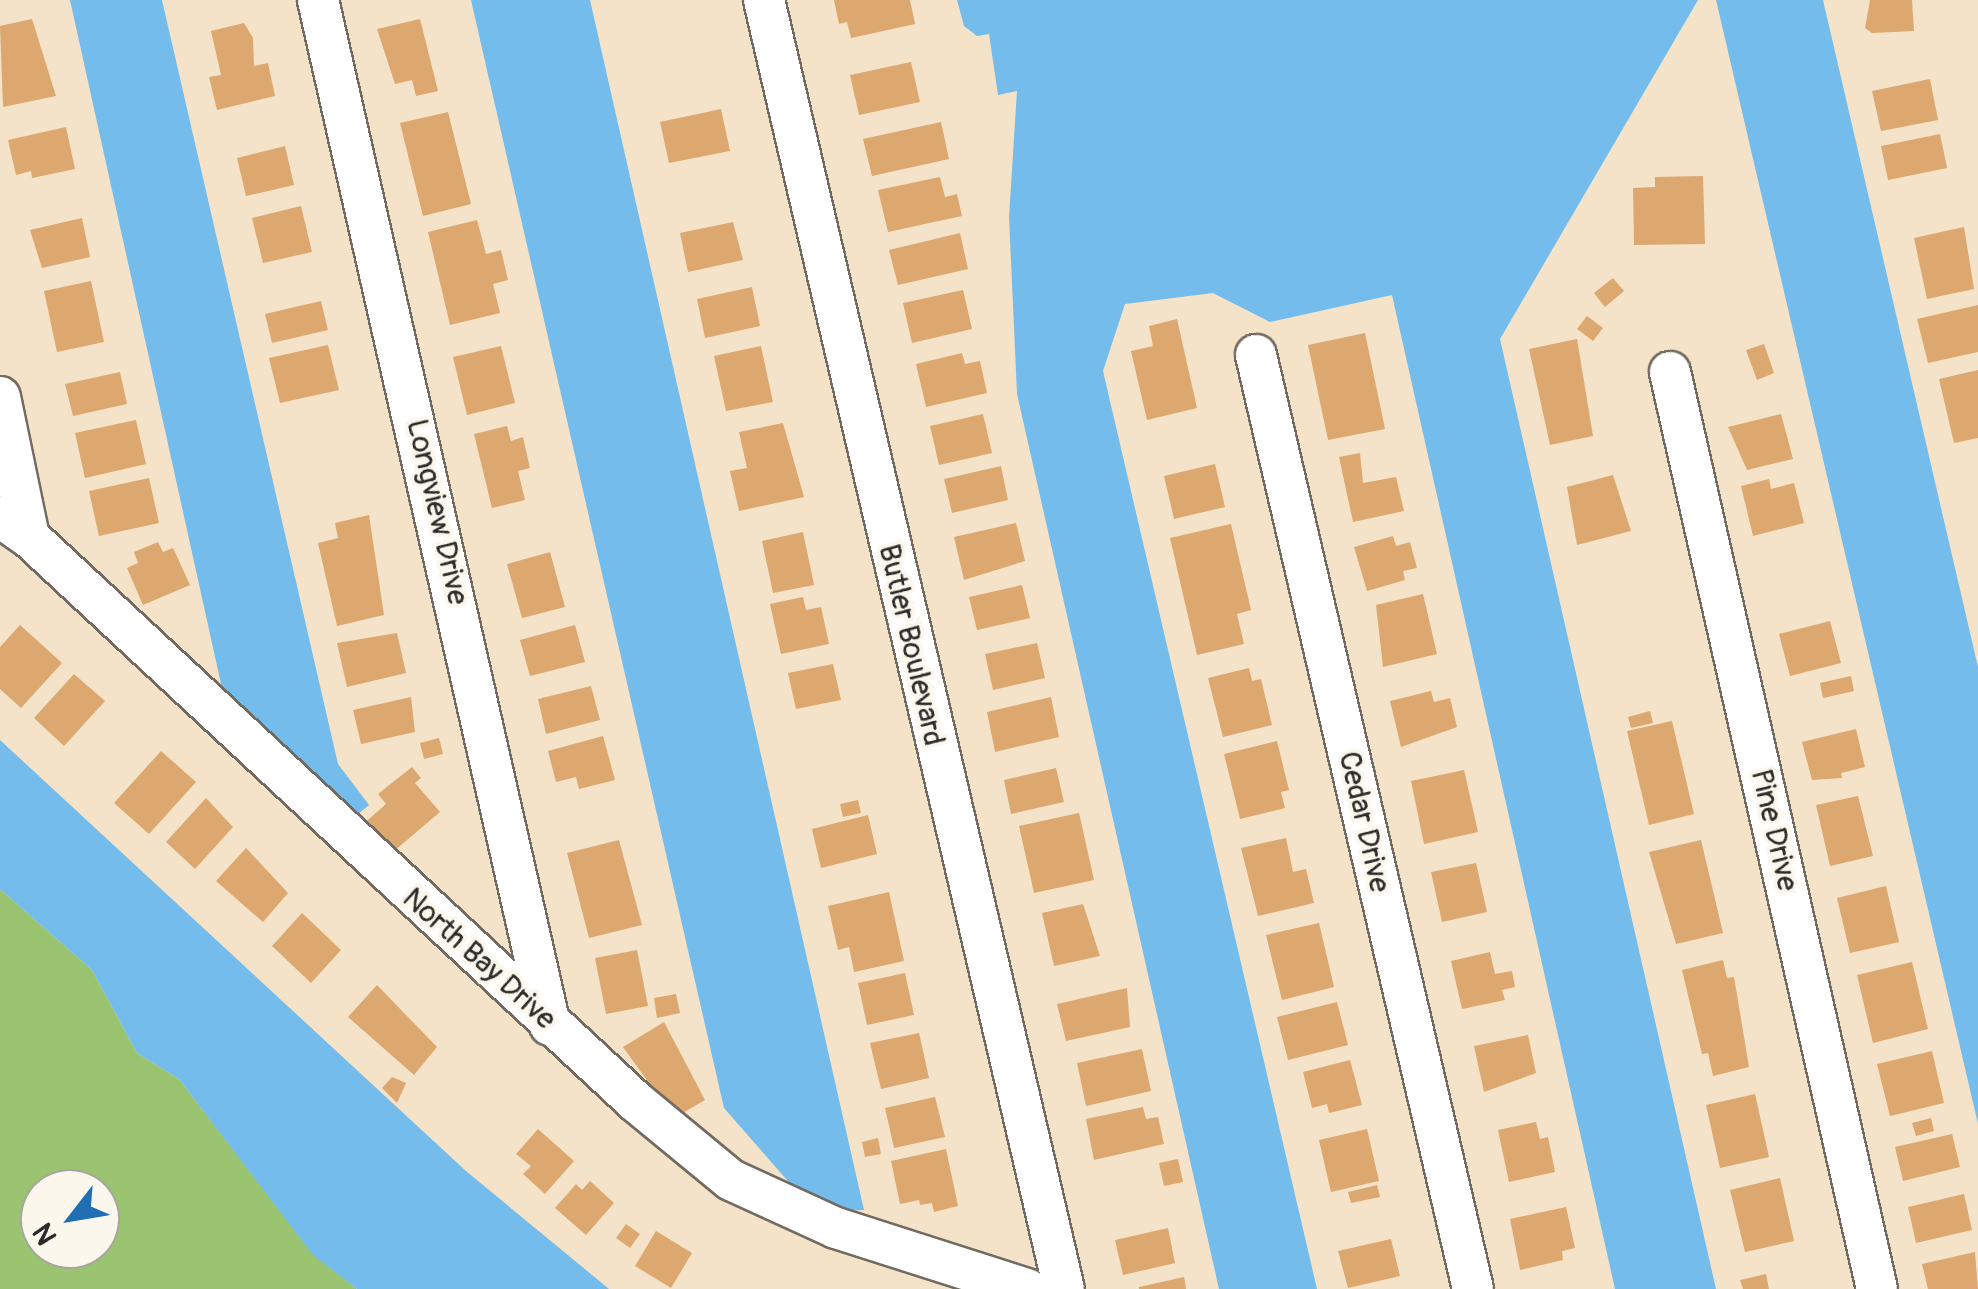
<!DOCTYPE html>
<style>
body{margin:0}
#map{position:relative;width:1978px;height:1289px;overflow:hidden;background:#f4e3c8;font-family:Pangolin,sans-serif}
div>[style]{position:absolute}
.green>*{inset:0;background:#9ac470}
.water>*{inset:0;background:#74bcec}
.building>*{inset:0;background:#dca86f}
.roads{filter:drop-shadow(2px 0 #716b62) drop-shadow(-2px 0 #716b62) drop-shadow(0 2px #716b62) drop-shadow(0 -2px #716b62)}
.minor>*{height:40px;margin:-20px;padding:0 20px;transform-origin:20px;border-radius:20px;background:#fff}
span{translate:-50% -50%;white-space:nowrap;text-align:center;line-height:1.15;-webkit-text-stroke:8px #fbf7ec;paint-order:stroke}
.street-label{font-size:30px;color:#2b2b2b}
.north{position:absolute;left:20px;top:1169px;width:100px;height:100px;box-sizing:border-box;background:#fbf7ec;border:2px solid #a8a59f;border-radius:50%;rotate:239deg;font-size:28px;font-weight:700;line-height:40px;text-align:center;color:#2b2b2b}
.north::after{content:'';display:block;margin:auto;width:35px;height:45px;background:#1f6fb2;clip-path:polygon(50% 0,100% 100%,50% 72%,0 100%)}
</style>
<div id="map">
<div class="green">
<div style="clip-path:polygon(evenodd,0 889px,92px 970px,137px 1053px,179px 1079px,313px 1254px,357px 1289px,0 1289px,0 889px,40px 1189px,100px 1189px,100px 1249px,40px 1249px,40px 1189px)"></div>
</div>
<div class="water">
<div style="clip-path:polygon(70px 0,162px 0,338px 764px,369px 805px,352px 819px,223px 693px)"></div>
<div style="clip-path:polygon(471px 0,590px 0,864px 1210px,815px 1212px,724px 1108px)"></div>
<div style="clip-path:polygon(957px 0,1698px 0,1500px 339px,1716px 1289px,1615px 1289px,1392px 295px,1270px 322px,1213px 293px,1125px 304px,1103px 371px,1317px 1289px,1219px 1289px,1017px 394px,1009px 217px,1017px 91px,998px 95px,989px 34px,977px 36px,964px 26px)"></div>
<div style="clip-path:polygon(1716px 0,1823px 0,1978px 667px,1978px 1124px)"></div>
<div style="clip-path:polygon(0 740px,466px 1171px,609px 1289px,357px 1289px,313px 1255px,179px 1079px,137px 1053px,92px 970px,0 889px)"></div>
</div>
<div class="building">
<div style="clip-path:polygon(834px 0,910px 0,915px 24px,851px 38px,847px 22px,839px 24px)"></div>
<div style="clip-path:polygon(1870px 0,1912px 0,1914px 31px,1872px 33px,1865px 28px)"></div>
<div style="clip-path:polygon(32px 19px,56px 96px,3px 107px,0 26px)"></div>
<div style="clip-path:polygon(420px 19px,438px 91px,416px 96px,412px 80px,395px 84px,377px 29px)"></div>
<div style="clip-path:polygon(244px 23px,253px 38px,254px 66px,268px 63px,275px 96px,217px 110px,209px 77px,221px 75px,211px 31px)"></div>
<div style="clip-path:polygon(911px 62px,920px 102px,859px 115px,850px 75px)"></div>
<div style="clip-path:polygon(1930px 79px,1938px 120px,1881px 131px,1872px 91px)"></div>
<div style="clip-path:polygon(721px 109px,730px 151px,669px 163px,660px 122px)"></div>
<div style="clip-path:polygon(448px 112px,471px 204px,423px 216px,400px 123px)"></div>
<div style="clip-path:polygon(941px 122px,949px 159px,872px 176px,863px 139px)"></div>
<div style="clip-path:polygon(66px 127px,75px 169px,32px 178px,31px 171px,16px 175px,8px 140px)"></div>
<div style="clip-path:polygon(1940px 134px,1947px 168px,1888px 180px,1881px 146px)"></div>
<div style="clip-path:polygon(285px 146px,294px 185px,246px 196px,237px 158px)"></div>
<div style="clip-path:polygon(1703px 176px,1705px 244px,1634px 245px,1633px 188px,1655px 187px,1655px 177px)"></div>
<div style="clip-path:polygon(940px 177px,945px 197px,957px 194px,962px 216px,888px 232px,878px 190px)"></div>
<div style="clip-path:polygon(301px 206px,312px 252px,263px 263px,252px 218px)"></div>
<div style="clip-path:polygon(82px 218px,90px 257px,42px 268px,30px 230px)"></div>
<div style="clip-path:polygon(477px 220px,486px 254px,501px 250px,508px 280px,493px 284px,500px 313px,450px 325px,428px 232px)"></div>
<div style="clip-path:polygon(733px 222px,743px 260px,688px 272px,680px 233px)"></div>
<div style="clip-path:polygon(1964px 227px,1974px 289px,1927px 299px,1914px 238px)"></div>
<div style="clip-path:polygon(960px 233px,968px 269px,898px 285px,889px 250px)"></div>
<div style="clip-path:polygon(1613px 278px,1624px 291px,1605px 307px,1594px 293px)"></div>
<div style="clip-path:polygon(91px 281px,104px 342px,57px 352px,44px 291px)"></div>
<div style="clip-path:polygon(752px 287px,760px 326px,705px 338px,697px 299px)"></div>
<div style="clip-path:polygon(963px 290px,972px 329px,912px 343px,903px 303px)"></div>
<div style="clip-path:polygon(321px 301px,328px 330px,272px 343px,265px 314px)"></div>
<div style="clip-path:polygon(1978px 305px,1978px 352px,1928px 363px,1917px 319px)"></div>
<div style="clip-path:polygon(1587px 316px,1603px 328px,1593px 341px,1577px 329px)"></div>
<div style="clip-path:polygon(1177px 319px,1197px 408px,1147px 420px,1131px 351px,1153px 346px,1149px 326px)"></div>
<div style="clip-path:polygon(1365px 333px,1385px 429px,1328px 440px,1308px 345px)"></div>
<div style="clip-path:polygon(1577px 339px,1593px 436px,1550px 445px,1529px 349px)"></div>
<div style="clip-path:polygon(1764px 344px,1774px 373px,1757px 380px,1746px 350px)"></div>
<div style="clip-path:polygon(328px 345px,339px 390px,280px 403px,269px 358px)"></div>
<div style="clip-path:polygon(501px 346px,515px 403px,467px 415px,453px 357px)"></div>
<div style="clip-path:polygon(761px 346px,773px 402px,726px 411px,714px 356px)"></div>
<div style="clip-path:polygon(962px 353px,965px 364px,980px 361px,987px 393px,926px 407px,916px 364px)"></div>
<div style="clip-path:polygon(1978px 370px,1978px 438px,1954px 443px,1939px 379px)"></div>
<div style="clip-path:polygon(120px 372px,127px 404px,73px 416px,65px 384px)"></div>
<div style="clip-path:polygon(983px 414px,992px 453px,939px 465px,930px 426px)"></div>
<div style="clip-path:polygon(1781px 414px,1793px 459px,1747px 470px,1728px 427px)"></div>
<div style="clip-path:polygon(136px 420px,146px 464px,85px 478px,75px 433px)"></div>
<div style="clip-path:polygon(783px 423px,804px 497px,739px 511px,730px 471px,747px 468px,739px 432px)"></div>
<div style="clip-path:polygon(507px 426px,511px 441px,523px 437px,530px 468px,518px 471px,525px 500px,492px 508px,474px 434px)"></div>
<div style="clip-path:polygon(1360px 453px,1363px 483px,1396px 477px,1404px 511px,1353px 522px,1339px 457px)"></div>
<div style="clip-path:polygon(1215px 464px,1225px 507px,1174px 519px,1164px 476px)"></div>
<div style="clip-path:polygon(1001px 466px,1008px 500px,952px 513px,944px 479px)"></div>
<div style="clip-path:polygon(1613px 475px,1631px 531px,1577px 545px,1567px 487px)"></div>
<div style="clip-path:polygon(149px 478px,159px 523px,99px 536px,89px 491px)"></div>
<div style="clip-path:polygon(1769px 479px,1771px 489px,1794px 483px,1804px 523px,1753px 536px,1741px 486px)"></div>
<div style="clip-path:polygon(369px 515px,384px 615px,337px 626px,318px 543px,338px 538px,335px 523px)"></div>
<div style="clip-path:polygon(1016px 523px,1025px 561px,964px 580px,954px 537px)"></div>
<div style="clip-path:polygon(1231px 524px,1251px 610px,1237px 614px,1244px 644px,1197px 655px,1170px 538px)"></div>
<div style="clip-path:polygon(803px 532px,814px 585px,773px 593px,762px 541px)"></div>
<div style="clip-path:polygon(1393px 536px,1396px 546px,1410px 542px,1417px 568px,1403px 571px,1405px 580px,1367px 591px,1354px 547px)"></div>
<div style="clip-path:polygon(158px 542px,163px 552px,173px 548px,190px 585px,143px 605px,127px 568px,138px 563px,134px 552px)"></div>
<div style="clip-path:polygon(550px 552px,565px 607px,522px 618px,507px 564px)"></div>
<div style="clip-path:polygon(1022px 585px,1030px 618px,977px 630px,969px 597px)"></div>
<div style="clip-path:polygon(1423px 594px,1437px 654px,1383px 667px,1376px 605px)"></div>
<div style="clip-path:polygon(803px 597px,806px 610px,821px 607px,829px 644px,781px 654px,770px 604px)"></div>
<div style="clip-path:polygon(1830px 621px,1841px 663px,1790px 676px,1779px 634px)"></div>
<div style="clip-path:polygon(20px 625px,62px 663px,21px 708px,0 689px,0 647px)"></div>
<div style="clip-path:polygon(575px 625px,585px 662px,530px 676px,520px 640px)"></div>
<div style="clip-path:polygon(397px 633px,406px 673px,347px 687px,337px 643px)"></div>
<div style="clip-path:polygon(1037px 643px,1045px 678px,993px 690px,985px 654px)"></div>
<div style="clip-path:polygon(833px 664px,841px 700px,796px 709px,788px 673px)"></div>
<div style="clip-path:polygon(1249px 668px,1252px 681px,1261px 679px,1272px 725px,1223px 737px,1208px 678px)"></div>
<div style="clip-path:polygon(74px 674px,105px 701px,64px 746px,34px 718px)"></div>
<div style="clip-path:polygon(1851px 676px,1854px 691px,1823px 698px,1820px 683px)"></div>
<div style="clip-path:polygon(591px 686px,600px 720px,546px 734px,538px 699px)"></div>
<div style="clip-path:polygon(1431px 691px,1434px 702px,1450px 698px,1457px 727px,1401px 747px,1390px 701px)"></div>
<div style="clip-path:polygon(411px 697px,415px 732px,361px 744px,353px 710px)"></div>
<div style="clip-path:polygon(1051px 697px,1059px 737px,995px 752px,987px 712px)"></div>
<div style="clip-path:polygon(1650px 711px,1653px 723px,1631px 728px,1628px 717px)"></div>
<div style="clip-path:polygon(1672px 721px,1694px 814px,1649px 825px,1627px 731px)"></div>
<div style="clip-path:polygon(1856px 729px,1865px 767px,1841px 773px,1842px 778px,1812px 780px,1802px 742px)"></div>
<div style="clip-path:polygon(603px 736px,615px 780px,579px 789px,576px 777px,556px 782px,548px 751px)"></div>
<div style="clip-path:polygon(439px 738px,443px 754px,424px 759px,420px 743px)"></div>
<div style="clip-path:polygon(1277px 741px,1289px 790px,1281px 792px,1285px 808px,1240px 819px,1224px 754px)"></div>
<div style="clip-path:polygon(161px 751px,196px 782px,149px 834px,114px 803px)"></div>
<div style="clip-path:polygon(412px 767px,421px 778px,415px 783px,440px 812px,387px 857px,361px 826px,386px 804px,378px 794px)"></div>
<div style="clip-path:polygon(1056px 768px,1064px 802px,1011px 814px,1004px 780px)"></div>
<div style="clip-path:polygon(1464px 770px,1478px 832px,1424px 844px,1411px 781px)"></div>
<div style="clip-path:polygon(1858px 796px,1873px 856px,1830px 866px,1816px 805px)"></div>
<div style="clip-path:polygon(206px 798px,233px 827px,195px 869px,166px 842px)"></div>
<div style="clip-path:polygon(858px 800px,861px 813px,843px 817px,840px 804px)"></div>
<div style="clip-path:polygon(1079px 813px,1094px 880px,1034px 893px,1019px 826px)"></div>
<div style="clip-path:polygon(868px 815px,877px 854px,821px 868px,812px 829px)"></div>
<div style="clip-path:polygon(1286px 838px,1293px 872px,1306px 869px,1314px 903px,1258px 916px,1241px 848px)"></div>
<div style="clip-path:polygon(619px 840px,642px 925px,589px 938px,567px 853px)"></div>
<div style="clip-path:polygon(1701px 840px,1723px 933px,1676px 944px,1649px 852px)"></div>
<div style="clip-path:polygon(246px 848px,288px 893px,263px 922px,216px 881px)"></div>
<div style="clip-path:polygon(1476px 863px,1487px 912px,1442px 922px,1431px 872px)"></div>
<div style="clip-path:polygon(1886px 886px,1899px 942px,1850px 953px,1837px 898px)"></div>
<div style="clip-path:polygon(889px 892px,904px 961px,854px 972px,849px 947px,838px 950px,828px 906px)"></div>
<div style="clip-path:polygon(1083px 904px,1100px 956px,1054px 966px,1042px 913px)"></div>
<div style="clip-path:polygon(302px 913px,341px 950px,311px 983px,272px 946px)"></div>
<div style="clip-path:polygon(1319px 923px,1334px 987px,1282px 1000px,1266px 935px)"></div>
<div style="clip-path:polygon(637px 950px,648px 1006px,606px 1014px,595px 958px)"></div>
<div style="clip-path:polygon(1490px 952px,1495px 974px,1512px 971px,1515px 987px,1502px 990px,1505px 1000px,1462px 1009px,1451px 961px)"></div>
<div style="clip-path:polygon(1723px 960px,1727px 978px,1734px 977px,1749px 1067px,1713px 1076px,1708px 1053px,1702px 1054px,1682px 970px)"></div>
<div style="clip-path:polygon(1912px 962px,1928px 1029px,1873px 1043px,1857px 975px)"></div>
<div style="clip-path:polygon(905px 973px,914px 1015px,867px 1025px,858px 983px)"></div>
<div style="clip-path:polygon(377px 985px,437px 1047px,414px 1075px,348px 1017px)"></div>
<div style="clip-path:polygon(1127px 988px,1130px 1027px,1066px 1041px,1057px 1004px)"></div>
<div style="clip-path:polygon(676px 994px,680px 1013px,657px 1018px,654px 998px)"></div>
<div style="clip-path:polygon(1337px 1002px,1348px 1045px,1288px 1060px,1277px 1017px)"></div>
<div style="clip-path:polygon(664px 1022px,705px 1100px,674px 1118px,623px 1047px)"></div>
<div style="clip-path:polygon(919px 1033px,929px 1078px,881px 1089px,870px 1043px)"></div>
<div style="clip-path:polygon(1528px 1035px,1536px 1073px,1484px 1092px,1474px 1046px)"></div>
<div style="clip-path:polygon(1142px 1049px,1151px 1091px,1086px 1106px,1077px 1063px)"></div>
<div style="clip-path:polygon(1932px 1051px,1944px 1103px,1890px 1116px,1877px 1064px)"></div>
<div style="clip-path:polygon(1350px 1060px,1362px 1105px,1329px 1113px,1327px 1104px,1312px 1108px,1303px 1072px)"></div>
<div style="clip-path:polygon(392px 1077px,406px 1083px,397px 1103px,382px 1088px)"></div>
<div style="clip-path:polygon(1755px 1094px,1769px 1157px,1720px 1168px,1706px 1105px)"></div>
<div style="clip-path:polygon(935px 1097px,945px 1137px,894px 1148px,885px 1108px)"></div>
<div style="clip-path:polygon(1143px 1107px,1146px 1119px,1158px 1117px,1164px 1144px,1094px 1160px,1086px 1119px)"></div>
<div style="clip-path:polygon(1931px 1118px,1934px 1131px,1916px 1136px,1912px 1123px)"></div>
<div style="clip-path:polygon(1536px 1122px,1540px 1139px,1548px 1137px,1555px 1172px,1509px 1182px,1498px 1130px)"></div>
<div style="clip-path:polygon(538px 1129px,574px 1161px,545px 1194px,523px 1174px,531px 1166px,516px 1154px)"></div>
<div style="clip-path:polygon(1367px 1129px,1379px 1181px,1331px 1192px,1319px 1140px)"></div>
<div style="clip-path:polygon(1952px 1134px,1960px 1167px,1903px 1181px,1895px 1147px)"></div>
<div style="clip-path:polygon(878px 1138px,881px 1154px,865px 1157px,862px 1142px)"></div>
<div style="clip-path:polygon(946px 1149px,958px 1206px,934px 1212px,932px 1203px,920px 1205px,919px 1200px,900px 1204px,891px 1161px)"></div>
<div style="clip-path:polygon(1178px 1159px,1183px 1182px,1164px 1186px,1159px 1163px)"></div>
<div style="clip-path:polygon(1780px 1178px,1794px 1241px,1745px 1252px,1730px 1190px)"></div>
<div style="clip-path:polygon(590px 1181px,614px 1203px,586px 1235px,555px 1208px,576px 1184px,582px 1190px)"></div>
<div style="clip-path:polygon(1377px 1185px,1380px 1197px,1351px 1203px,1348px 1192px)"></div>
<div style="clip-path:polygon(1964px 1194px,1972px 1230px,1916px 1243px,1908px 1207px)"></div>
<div style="clip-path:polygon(1566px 1207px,1575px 1248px,1562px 1251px,1563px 1260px,1520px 1270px,1510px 1219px)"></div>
<div style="clip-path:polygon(626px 1224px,640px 1234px,630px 1248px,616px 1238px)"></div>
<div style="clip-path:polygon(1168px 1228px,1175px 1263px,1123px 1275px,1115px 1240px)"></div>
<div style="clip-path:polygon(656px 1231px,692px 1253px,671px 1288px,635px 1266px)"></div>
<div style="clip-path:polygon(1391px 1239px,1400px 1276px,1348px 1288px,1338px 1251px)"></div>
<div style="clip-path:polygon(1975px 1252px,1978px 1289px,1928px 1289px,1922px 1264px)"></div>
<div style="clip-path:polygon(1766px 1274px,1769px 1289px,1743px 1289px,1740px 1280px)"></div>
<div style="clip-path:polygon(1184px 1277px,1186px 1289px,1139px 1289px,1139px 1287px)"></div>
</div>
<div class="roads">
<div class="minor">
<div style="left:318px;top:0;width:1051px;rotate:77.25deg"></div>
<div style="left:764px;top:0;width:1323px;rotate:76.9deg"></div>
<div style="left:1256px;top:355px;width:959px;rotate:76.92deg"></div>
<div style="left:1670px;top:372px;width:940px;rotate:77.28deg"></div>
<div style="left:0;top:397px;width:143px;rotate:78.3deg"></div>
<div style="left:0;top:517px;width:35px;rotate:35deg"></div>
<div style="left:29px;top:537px;width:828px;rotate:42.94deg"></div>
<div style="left:635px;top:1101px;width:124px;rotate:39.5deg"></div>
<div style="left:731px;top:1180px;width:115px;rotate:24.6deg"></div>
<div style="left:836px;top:1228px;width:201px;rotate:17.7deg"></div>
</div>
</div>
<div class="street-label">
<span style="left:437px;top:512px;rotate:77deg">Longview Drive</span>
<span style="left:911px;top:645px;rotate:77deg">Butler Boulevard</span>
<span style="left:1364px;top:822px;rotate:77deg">Cedar Drive</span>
<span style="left:1774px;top:830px;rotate:77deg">Pine Drive</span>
<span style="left:479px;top:959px;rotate:42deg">North Bay Drive</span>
</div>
<div class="north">N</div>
</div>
